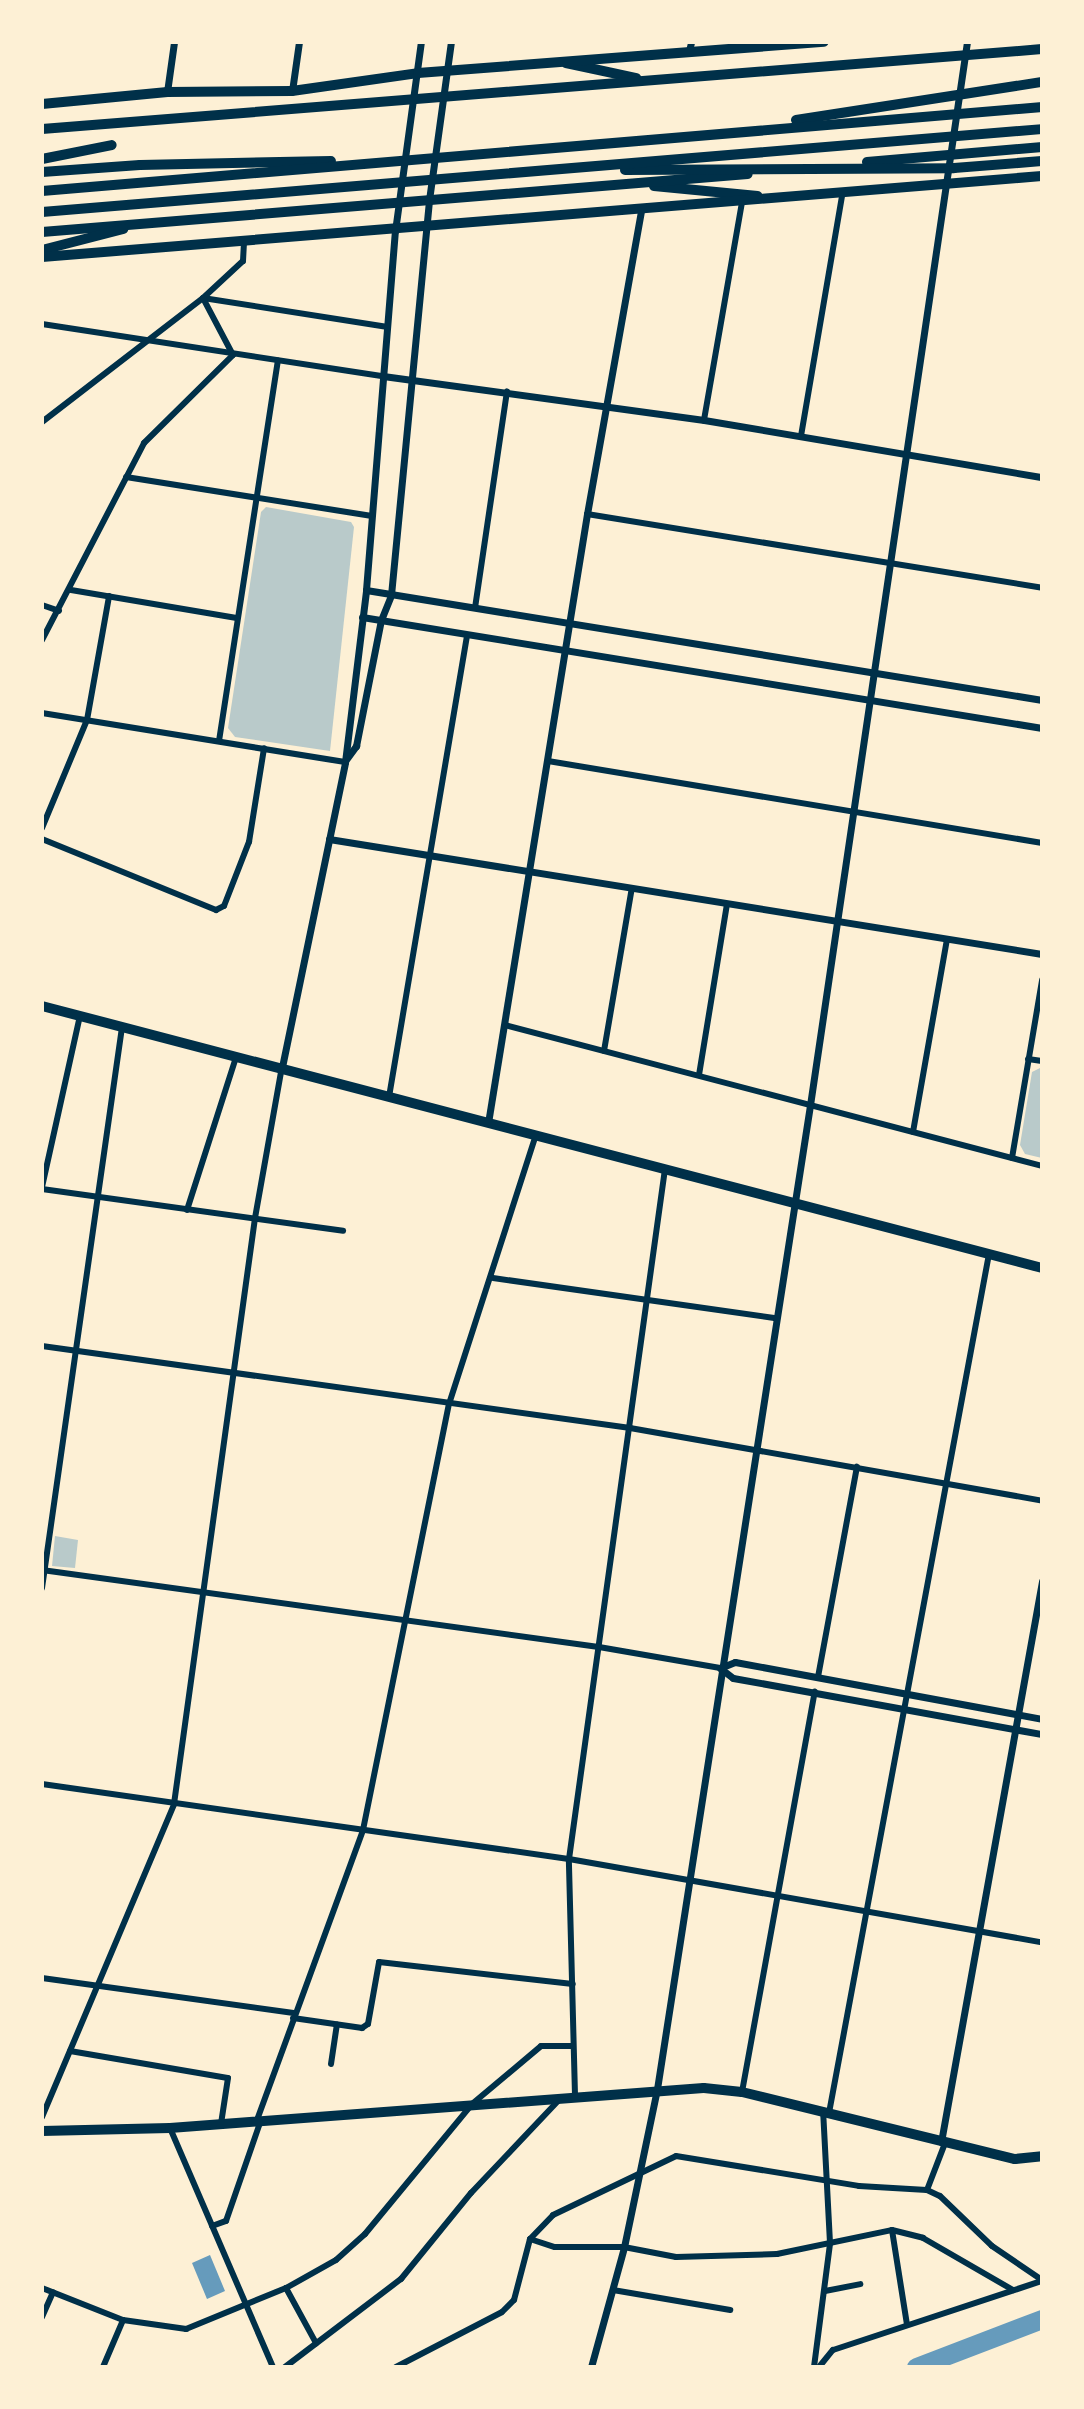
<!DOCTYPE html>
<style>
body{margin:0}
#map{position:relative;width:1084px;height:2409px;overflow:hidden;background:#fdf0d5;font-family:"Asap Condensed",sans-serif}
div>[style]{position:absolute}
.green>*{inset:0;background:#b9caca}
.water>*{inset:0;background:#669bbc}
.river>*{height:19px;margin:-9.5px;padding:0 9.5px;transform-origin:9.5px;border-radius:9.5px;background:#669bbc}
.minor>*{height:6px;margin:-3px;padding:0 3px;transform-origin:3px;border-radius:3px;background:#003049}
.tertiary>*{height:7px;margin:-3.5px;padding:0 3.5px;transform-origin:3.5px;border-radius:3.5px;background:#003049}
.primary>*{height:10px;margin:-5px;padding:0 5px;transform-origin:5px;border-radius:5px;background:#003049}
.motorway>*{height:10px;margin:-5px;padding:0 5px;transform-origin:5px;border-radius:5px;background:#003049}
span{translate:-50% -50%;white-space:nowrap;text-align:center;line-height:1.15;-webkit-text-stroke:7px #fdf0d5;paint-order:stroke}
.frame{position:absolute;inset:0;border:44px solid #fdf0d5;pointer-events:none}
</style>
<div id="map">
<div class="green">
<div style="clip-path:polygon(266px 507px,351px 522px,354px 527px,330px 751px,235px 737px,228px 728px,261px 512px)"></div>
<div style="clip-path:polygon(1042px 1067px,1042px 1158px,1025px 1154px,1020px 1145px,1032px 1072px)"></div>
<div style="clip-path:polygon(55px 1536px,78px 1540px,75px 1568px,52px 1566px)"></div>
</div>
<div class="water">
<div style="clip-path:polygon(210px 2255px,225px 2291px,207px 2299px,192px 2263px)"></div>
</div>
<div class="river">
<div style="left:916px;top:2367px;width:135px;rotate:-20.9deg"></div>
</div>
<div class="minor">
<div style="left:203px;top:298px;width:187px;rotate:8.9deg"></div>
<div style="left:42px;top:324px;width:345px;rotate:8.7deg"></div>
<div style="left:704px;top:420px;width:221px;rotate:-80.1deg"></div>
<div style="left:42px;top:422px;width:203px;rotate:-37.6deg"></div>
<div style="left:203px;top:298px;width:54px;rotate:-42.8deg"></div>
<div style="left:243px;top:261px;width:21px;rotate:-87deg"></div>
<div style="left:801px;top:436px;width:244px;rotate:-80.3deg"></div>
<div style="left:126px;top:477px;width:249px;rotate:9deg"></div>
<div style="left:587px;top:514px;width:461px;rotate:9.2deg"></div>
<div style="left:71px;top:590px;width:168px;rotate:9.6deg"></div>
<div style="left:42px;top:605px;width:18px;rotate:19deg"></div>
<div style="left:475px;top:608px;width:219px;rotate:-81.6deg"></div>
<div style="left:42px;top:640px;width:222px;rotate:-62.6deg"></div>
<div style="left:144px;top:443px;width:125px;rotate:-44.7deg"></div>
<div style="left:233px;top:355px;width:64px;rotate:-117.8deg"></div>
<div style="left:42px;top:713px;width:307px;rotate:9.2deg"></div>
<div style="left:219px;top:741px;width:385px;rotate:-81.2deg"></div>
<div style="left:548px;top:761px;width:501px;rotate:9.42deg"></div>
<div style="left:42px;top:828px;width:117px;rotate:-67.4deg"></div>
<div style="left:87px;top:720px;width:126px;rotate:-79.9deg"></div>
<div style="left:42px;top:839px;width:188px;rotate:22.2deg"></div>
<div style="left:216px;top:910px;width:9px;rotate:-27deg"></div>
<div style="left:224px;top:906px;width:69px;rotate:-68.7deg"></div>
<div style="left:249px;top:842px;width:95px;rotate:-80.9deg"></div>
<div style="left:505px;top:1025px;width:555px;rotate:14.71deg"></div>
<div style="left:604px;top:1051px;width:165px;rotate:-80.3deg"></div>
<div style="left:1028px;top:1059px;width:14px;rotate:8deg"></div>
<div style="left:699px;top:1075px;width:173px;rotate:-80.7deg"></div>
<div style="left:389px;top:1097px;width:468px;rotate:-80.4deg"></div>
<div style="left:913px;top:1132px;width:196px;rotate:-80deg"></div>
<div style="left:1012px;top:1158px;width:181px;rotate:-80.4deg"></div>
<div style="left:42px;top:1187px;width:175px;rotate:-77.5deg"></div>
<div style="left:42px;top:1189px;width:304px;rotate:7.9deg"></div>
<div style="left:187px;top:1210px;width:161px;rotate:-72.2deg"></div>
<div style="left:493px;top:1278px;width:284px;rotate:8.1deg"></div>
<div style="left:42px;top:1346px;width:594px;rotate:7.94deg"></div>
<div style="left:630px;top:1428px;width:418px;rotate:10deg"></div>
<div style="left:42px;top:1570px;width:562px;rotate:7.87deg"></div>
<div style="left:599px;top:1647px;width:123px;rotate:9.8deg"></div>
<div style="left:42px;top:1588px;width:567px;rotate:-81.88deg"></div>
<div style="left:818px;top:1677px;width:214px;rotate:-79.5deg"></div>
<div style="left:42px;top:1784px;width:532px;rotate:8.1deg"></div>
<div style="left:569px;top:1859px;width:480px;rotate:10deg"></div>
<div style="left:42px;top:1978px;width:254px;rotate:7.9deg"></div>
<div style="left:293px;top:2018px;width:70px;rotate:8.2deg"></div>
<div style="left:362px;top:2028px;width:7px;rotate:-34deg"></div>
<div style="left:368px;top:2024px;width:63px;rotate:-79.9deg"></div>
<div style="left:379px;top:1962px;width:195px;rotate:6.5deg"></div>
<div style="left:70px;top:2051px;width:160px;rotate:9.7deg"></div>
<div style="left:228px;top:2078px;width:47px;rotate:98.7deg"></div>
<div style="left:331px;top:2064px;width:40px;rotate:-81.5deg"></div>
<div style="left:742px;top:2092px;width:407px;rotate:-79.7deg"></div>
<div style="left:575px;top:2095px;width:236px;rotate:-91.5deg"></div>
<div style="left:569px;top:1859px;width:697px;rotate:-82.08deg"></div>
<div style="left:829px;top:2113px;width:874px;rotate:-79.45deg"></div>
<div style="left:42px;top:2117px;width:340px;rotate:-67.1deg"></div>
<div style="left:174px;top:1804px;width:592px;rotate:-82.13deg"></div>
<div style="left:255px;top:1218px;width:153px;rotate:-79.9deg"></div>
<div style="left:257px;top:2120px;width:309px;rotate:-69.9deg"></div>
<div style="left:363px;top:1830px;width:435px;rotate:-78.6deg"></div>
<div style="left:449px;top:1404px;width:283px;rotate:-72.1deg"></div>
<div style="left:170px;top:2128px;width:260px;rotate:66.7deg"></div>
<div style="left:927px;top:2190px;width:50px;rotate:-69deg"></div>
<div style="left:212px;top:2226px;width:15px;rotate:-20deg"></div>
<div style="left:226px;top:2221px;width:107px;rotate:-70.9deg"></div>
<div style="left:892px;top:2230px;width:96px;rotate:81deg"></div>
<div style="left:530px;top:2239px;width:26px;rotate:18deg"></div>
<div style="left:555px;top:2247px;width:69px"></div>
<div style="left:624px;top:2247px;width:53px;rotate:10.9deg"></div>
<div style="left:676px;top:2257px;width:101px;rotate:-1.7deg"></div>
<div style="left:777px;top:2254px;width:117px;rotate:-11.8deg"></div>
<div style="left:892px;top:2230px;width:32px;rotate:14deg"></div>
<div style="left:923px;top:2238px;width:104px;rotate:30deg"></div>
<div style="left:42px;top:2288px;width:87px;rotate:21.6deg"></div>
<div style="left:123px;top:2320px;width:64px;rotate:8.1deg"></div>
<div style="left:186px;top:2329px;width:108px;rotate:-22.3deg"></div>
<div style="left:286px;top:2288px;width:57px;rotate:-29.2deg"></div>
<div style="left:336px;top:2260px;width:39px;rotate:-42deg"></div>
<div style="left:365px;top:2234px;width:168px;rotate:-50.5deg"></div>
<div style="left:472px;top:2104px;width:90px;rotate:-40deg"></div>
<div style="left:541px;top:2046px;width:32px"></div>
<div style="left:286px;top:2288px;width:63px;rotate:61.4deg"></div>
<div style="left:613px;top:2290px;width:119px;rotate:9.7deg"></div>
<div style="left:825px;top:2291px;width:36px;rotate:-11deg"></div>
<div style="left:42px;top:2317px;width:27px;rotate:-66deg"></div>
<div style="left:103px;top:2367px;width:51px;rotate:-66.9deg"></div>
<div style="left:285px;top:2367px;width:146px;rotate:-37.2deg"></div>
<div style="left:401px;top:2279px;width:111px;rotate:-50.9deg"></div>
<div style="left:471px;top:2193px;width:129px;rotate:-46.6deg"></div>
<div style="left:396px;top:2367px;width:119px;rotate:-27.4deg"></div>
<div style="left:502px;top:2312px;width:17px;rotate:-45deg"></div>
<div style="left:514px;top:2300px;width:63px;rotate:-75.3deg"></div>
<div style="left:530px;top:2239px;width:33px;rotate:-46deg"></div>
<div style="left:553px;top:2215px;width:136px;rotate:-25.6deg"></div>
<div style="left:676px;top:2156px;width:185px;rotate:9.3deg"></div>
<div style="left:859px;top:2186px;width:68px;rotate:3.4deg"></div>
<div style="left:927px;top:2190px;width:14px;rotate:25deg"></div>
<div style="left:940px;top:2196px;width:72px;rotate:43.9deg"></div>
<div style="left:992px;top:2246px;width:60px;rotate:34.2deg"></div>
<div style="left:814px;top:2367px;width:125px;rotate:-82.6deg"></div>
<div style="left:830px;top:2243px;width:132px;rotate:-93deg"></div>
<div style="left:819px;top:2367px;width:22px;rotate:-51deg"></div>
<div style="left:833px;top:2350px;width:220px;rotate:-18.3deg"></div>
</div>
<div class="tertiary">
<div style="left:689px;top:51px;width:9px;rotate:-77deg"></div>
<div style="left:292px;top:91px;width:49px;rotate:-81.9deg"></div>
<div style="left:167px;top:92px;width:50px;rotate:-82deg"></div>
<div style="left:383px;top:376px;width:324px;rotate:7.8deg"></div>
<div style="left:704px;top:420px;width:343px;rotate:9.6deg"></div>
<div style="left:366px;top:590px;width:685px;rotate:9.24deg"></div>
<div style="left:362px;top:617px;width:689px;rotate:9.27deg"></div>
<div style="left:345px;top:761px;width:19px;rotate:-54deg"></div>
<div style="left:356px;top:746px;width:128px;rotate:-78.8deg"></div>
<div style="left:381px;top:620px;width:27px;rotate:-68deg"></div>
<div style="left:391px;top:595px;width:397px;rotate:-84.5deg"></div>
<div style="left:429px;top:200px;width:160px;rotate:-82.1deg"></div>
<div style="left:329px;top:839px;width:722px;rotate:9.16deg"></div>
<div style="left:282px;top:1067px;width:311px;rotate:-78.3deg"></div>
<div style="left:345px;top:762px;width:173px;rotate:-83deg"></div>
<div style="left:366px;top:590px;width:360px;rotate:-85.4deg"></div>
<div style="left:395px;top:231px;width:191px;rotate:-82.2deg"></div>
<div style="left:488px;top:1123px;width:617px;rotate:-80.77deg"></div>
<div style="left:587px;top:514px;width:309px;rotate:-79.9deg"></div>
<div style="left:720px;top:1668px;width:16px;rotate:38deg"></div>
<div style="left:733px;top:1678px;width:314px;rotate:10.3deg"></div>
<div style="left:720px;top:1668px;width:16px;rotate:-22deg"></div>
<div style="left:735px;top:1662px;width:312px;rotate:10.5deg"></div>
<div style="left:941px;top:2142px;width:570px;rotate:-79.79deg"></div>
<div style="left:591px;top:2367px;width:124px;rotate:-74.6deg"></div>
<div style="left:624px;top:2247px;width:161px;rotate:-78.2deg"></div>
<div style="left:657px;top:2089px;width:996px;rotate:-81.16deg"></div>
<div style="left:810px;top:1105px;width:1075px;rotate:-81.6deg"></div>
</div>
<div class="primary">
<div style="left:566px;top:63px;width:72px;rotate:12.1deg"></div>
<div style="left:42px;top:104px;width:126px;rotate:-5.5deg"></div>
<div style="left:167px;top:92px;width:125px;rotate:-0.5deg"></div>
<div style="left:292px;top:91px;width:127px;rotate:-8.1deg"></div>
<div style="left:418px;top:73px;width:407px;rotate:-4.4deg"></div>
<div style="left:42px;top:129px;width:1003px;rotate:-4.57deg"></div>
<div style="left:654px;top:186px;width:104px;rotate:5.5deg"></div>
<div style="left:42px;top:232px;width:708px;rotate:-4.7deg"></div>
<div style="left:42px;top:250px;width:84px;rotate:-14.5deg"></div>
<div style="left:42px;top:257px;width:1003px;rotate:-4.63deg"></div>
<div style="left:42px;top:1006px;width:1034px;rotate:14.68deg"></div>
<div style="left:42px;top:2131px;width:128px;rotate:-1.3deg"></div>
<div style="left:170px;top:2128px;width:535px;rotate:-4.28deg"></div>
<div style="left:704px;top:2088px;width:38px;rotate:6deg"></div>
<div style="left:742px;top:2092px;width:281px;rotate:13.8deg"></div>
<div style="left:1015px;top:2159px;width:27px;rotate:-6deg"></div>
</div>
<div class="motorway">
<div style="left:796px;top:120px;width:249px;rotate:-8.8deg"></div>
<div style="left:42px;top:159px;width:71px;rotate:-11.3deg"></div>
<div style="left:867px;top:162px;width:176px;rotate:-4.9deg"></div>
<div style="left:625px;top:170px;width:329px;rotate:-0.3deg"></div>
<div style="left:954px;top:168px;width:88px;rotate:-4.5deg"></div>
<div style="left:42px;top:172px;width:98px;rotate:-4.1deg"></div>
<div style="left:140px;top:165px;width:191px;rotate:-1.2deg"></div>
<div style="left:42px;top:191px;width:1004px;rotate:-4.8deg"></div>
<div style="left:42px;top:212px;width:1003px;rotate:-4.74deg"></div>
</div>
<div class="frame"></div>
</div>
